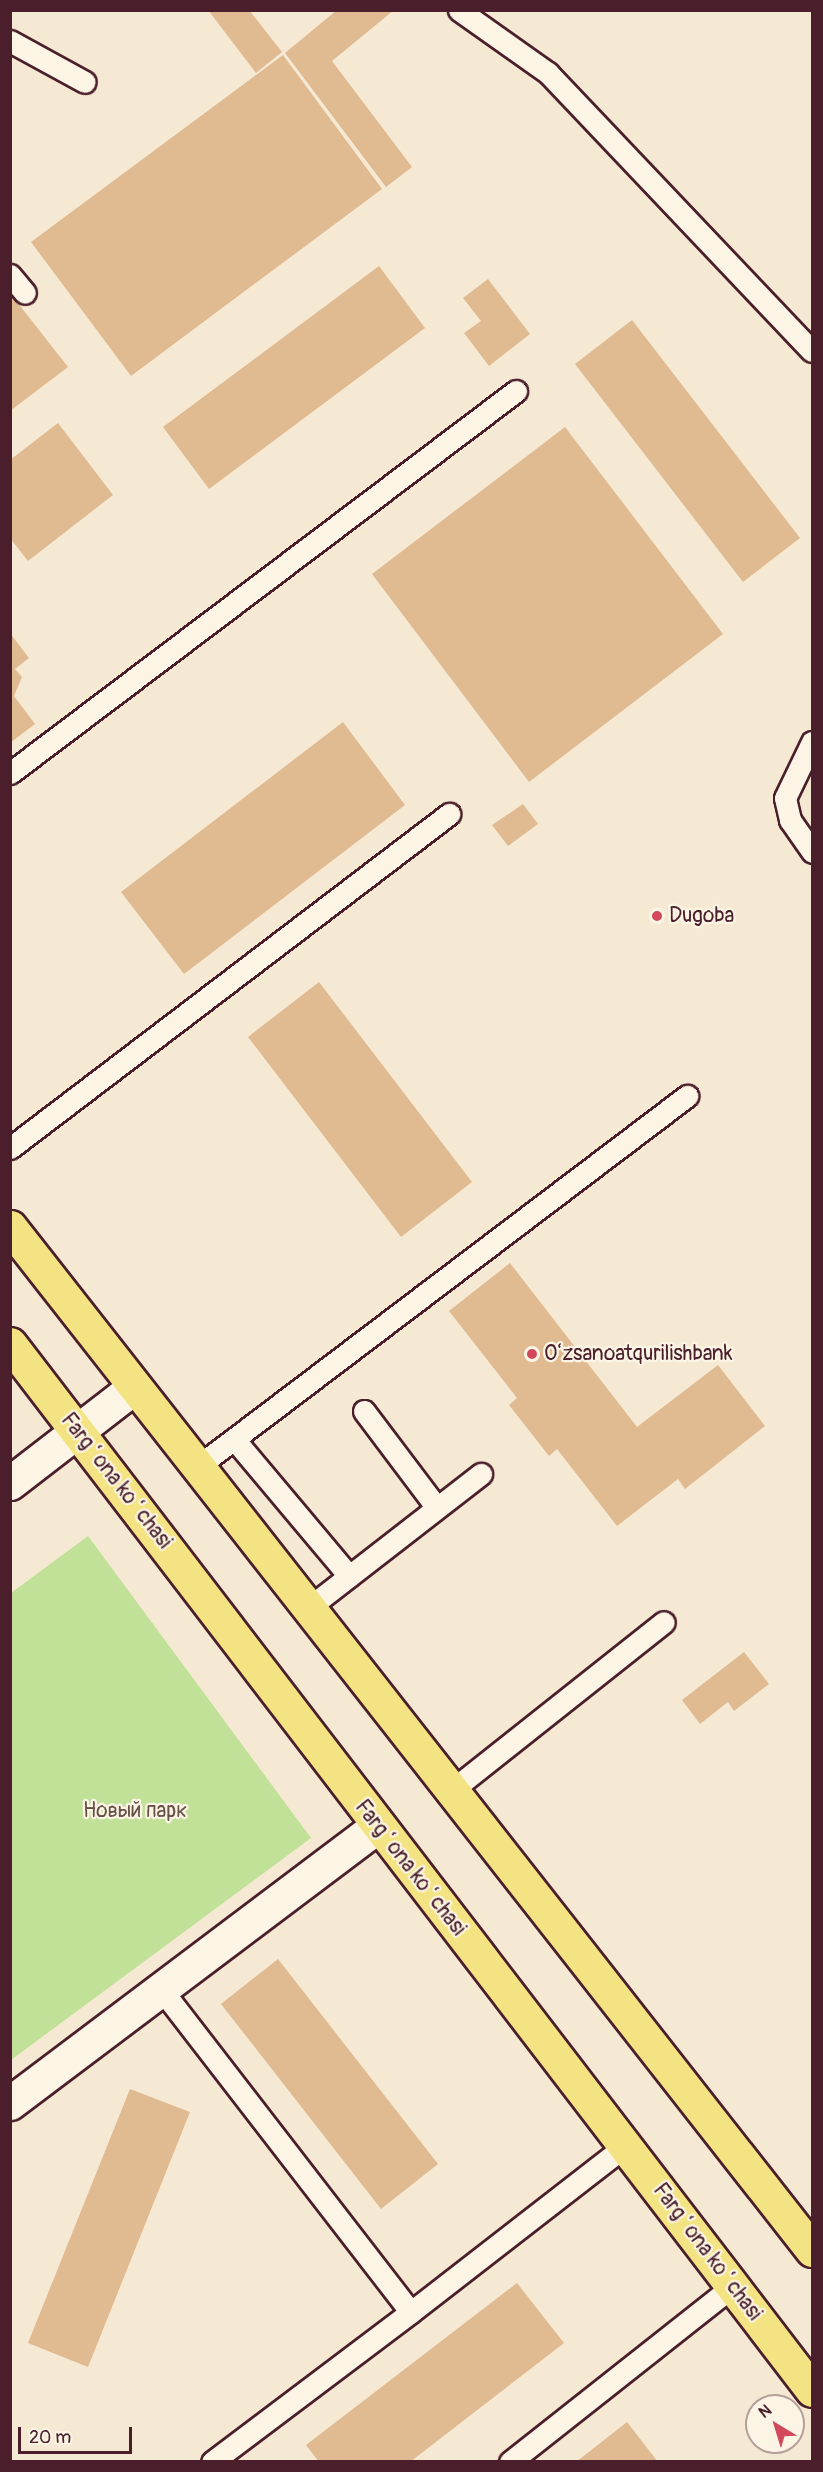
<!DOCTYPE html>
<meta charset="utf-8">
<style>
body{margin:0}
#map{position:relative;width:823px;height:2472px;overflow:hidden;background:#f6e9d4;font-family:Pangolin,sans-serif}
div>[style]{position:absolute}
.green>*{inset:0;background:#c1e199}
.building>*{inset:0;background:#e0ba91}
.roads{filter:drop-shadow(2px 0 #4a1f2b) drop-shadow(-2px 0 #4a1f2b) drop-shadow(0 2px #4a1f2b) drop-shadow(0 -2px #4a1f2b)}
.service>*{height:21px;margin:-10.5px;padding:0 10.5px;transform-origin:10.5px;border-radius:10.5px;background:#fcf5e5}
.minor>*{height:33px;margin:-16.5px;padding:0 16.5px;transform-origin:16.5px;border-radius:16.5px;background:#fcf5e5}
.tertiary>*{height:33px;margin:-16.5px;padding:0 16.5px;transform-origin:16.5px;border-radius:16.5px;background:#fcf5e5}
.primary>*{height:33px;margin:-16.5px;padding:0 16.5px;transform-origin:16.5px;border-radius:16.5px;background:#f4e382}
.dots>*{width:16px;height:16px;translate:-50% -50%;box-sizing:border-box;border:3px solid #fcf5e5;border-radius:50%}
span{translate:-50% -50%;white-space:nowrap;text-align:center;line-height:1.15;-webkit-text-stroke:4.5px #fcf5e5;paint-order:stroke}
.poi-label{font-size:21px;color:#4a1f2b}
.left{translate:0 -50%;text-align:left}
.street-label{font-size:21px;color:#4a1f2b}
.park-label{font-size:21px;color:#685046}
.frame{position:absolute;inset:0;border:12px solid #4a1f2b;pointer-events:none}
.north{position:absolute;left:745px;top:2394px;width:60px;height:60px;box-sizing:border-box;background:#fcf5e5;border:2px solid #b59f9b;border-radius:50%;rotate:322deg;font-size:16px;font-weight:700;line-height:24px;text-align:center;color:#4a1f2b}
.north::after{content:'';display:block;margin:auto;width:21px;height:27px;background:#d1495b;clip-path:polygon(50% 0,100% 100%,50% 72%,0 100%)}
.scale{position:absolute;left:18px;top:2427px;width:114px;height:27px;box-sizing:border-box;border:3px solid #4a1f2b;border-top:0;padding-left:8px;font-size:18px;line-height:21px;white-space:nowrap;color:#4a1f2b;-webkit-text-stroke:4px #fcf5e5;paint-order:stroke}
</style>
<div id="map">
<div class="green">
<div style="clip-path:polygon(88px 1536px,311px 1838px,11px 2060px,11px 1593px)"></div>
</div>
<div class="building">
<div style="clip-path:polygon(208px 10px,249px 10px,282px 52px,256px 73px)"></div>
<div style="clip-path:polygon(337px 10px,394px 10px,332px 61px,412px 167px,386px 187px,285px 53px)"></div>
<div style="clip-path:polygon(283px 55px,382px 189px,131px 376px,31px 242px)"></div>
<div style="clip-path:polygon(379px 266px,425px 328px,209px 489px,163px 427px)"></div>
<div style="clip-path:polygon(488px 279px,530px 334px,489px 366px,464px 333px,481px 321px,463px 298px)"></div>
<div style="clip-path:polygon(10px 293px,68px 367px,10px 411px)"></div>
<div style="clip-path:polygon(632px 320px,800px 538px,743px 582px,575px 364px)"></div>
<div style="clip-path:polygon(58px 423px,113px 495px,28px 561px,10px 538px,10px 460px)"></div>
<div style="clip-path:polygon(565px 427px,723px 634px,529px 782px,372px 574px)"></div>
<div style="clip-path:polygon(10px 633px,29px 658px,15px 669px,22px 677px,14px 696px,35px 724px,10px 743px)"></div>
<div style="clip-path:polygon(343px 722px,405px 805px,184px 974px,121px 892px)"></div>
<div style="clip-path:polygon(523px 804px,538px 824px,508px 846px,492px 825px)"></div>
<div style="clip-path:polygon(319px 982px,472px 1182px,401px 1237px,248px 1037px)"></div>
<div style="clip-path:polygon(510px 1263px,637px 1427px,718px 1365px,765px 1426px,685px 1489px,678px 1479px,617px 1526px,557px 1449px,549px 1456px,509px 1405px,517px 1398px,449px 1311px)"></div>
<div style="clip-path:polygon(744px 1652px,769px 1684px,734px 1711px,728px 1702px,700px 1724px,682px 1700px)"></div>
<div style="clip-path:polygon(278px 1959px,438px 2164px,381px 2209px,221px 2004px)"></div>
<div style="clip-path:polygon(130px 2089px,190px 2112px,88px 2367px,28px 2343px)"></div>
<div style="clip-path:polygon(517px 2283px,564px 2343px,410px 2462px,319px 2462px,306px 2445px)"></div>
<div style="clip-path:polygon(627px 2422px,658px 2462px,576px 2462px)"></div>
</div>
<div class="roads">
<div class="service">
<div style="left:459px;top:10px;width:109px;rotate:35.3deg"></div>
<div style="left:548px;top:73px;width:383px;rotate:46.5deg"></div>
<div style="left:10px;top:41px;width:85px;rotate:28.7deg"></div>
<div style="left:10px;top:275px;width:23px;rotate:50deg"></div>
<div style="left:812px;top:742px;width:62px;rotate:115.7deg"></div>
<div style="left:785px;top:798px;width:23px;rotate:77deg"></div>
<div style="left:790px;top:820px;width:39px;rotate:55deg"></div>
<div style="left:10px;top:773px;width:634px;rotate:-37.05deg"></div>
<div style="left:10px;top:1148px;width:552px;rotate:-37.26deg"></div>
<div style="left:364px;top:1411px;width:121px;rotate:53deg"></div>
<div style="left:234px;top:1439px;width:179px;rotate:50deg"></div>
<div style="left:197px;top:1467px;width:615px;rotate:-37.13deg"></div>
<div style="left:312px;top:1605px;width:214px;rotate:-37.8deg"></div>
<div style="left:452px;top:1790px;width:270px;rotate:-38.4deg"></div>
<div style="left:161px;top:1989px;width:408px;rotate:52.3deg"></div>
<div style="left:411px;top:2312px;width:249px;rotate:143deg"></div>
<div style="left:411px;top:2312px;width:272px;rotate:-37.8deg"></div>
<div style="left:510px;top:2462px;width:284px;rotate:-38.3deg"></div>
</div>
<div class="minor">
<div style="left:10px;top:2103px;width:460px;rotate:-37deg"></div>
</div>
<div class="tertiary">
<div style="left:10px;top:1483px;width:155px;rotate:-37.7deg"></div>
</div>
<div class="primary">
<div style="left:10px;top:1227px;width:1300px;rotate:51.9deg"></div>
<div style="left:10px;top:1344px;width:1318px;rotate:52.52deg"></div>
</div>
</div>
<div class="dots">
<div style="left:657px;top:916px;background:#d1495b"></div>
<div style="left:532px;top:1354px;background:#d1495b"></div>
</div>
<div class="poi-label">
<span class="left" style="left:669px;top:916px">Dugoba</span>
<span class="left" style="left:544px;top:1354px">Oʻzsanoatqurilishbank</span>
</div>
<div class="street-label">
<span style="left:116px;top:1481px;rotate:52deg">Fargʻona koʻchasi</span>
<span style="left:410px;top:1868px;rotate:52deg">Fargʻona koʻchasi</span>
<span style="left:707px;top:2252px;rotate:53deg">Fargʻona koʻchasi</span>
</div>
<div class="park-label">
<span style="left:135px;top:1811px">Новый парк</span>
</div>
<div class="frame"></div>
<div class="north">N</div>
<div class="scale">20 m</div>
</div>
